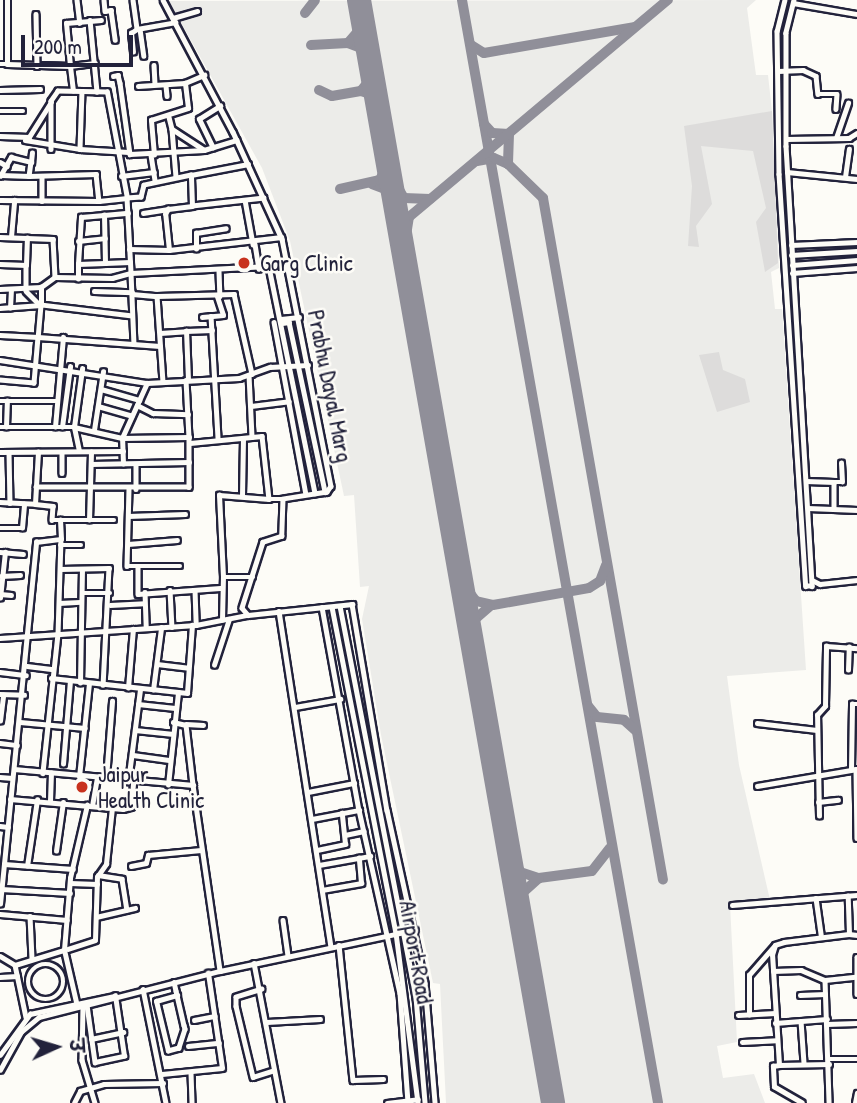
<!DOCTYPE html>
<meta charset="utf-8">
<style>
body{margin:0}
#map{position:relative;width:857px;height:1103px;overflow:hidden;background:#fdfcf7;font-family:"Patrick Hand","Playpen Sans Deva",sans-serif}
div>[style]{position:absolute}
.built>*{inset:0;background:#ecece9}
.green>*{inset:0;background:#dddcdb}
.taxiway>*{height:10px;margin:-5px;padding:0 5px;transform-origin:5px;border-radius:5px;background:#908f99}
.runway>*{height:24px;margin:-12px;padding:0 12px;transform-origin:12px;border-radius:12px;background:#908f99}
.roads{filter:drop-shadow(2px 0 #22223b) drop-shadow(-2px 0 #22223b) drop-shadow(0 2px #22223b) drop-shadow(0 -2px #22223b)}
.minor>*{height:4.5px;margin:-2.25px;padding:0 2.25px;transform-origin:2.25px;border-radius:2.25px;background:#fdfcf7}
.minor>.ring{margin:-2.25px;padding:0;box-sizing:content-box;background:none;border:4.5px solid #fdfcf7;border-radius:50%}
.dots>*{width:19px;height:19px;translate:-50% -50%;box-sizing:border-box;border:4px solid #fdfcf7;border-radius:50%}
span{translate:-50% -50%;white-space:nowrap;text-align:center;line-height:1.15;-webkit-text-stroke:5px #fdfcf7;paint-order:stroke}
.poi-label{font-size:23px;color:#22223b}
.left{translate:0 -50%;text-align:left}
.street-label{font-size:23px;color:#22223b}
.north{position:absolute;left:21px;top:1012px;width:70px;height:70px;-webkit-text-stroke:5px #fdfcf7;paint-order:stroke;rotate:86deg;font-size:19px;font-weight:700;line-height:28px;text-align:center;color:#22223b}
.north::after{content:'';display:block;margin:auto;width:24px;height:32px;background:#22223b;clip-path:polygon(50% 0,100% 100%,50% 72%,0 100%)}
.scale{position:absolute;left:21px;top:35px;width:112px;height:32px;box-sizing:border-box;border:4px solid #22223b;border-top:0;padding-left:9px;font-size:21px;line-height:24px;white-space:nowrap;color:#22223b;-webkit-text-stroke:5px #fdfcf7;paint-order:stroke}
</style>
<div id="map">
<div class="built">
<div style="clip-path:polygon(756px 0,747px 8px,756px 75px,768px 75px,772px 111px,779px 268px,771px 272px,775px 309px,782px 309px,806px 670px,727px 676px,739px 765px,770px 900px,730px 904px,737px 1042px,717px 1046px,723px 1078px,754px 1074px,765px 1103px,446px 1103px,440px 984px,433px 983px,381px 735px,362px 619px,369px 586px,360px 587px,354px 495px,344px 496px,290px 241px,262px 168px,169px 1px)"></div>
</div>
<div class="green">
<div style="clip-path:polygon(772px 111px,778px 263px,765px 272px,756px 222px,766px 208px,753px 151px,701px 146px,712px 204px,696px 226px,699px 247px,688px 246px,692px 186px,684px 126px)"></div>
<div style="clip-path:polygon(719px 352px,723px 370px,745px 379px,750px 402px,717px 412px,699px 355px)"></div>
</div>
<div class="taxiway">
<div style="left:354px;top:0;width:8px;rotate:40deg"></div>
<div style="left:462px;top:0;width:1120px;rotate:79.92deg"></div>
<div style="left:305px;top:13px;width:16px;rotate:-52deg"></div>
<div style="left:348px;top:43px;width:22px;rotate:21deg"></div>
<div style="left:311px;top:45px;width:37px;rotate:-3deg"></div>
<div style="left:348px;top:43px;width:23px;rotate:-49deg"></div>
<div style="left:471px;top:45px;width:15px;rotate:32deg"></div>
<div style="left:484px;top:53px;width:152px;rotate:-9.8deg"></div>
<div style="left:319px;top:90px;width:14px;rotate:25deg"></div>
<div style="left:332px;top:96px;width:29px;rotate:-10deg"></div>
<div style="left:361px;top:91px;width:19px;rotate:-51deg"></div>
<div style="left:361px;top:91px;width:16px;rotate:18deg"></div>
<div style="left:484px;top:124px;width:12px;rotate:48deg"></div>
<div style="left:492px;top:133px;width:17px;rotate:3deg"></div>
<div style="left:509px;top:134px;width:30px;rotate:92deg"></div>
<div style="left:477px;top:161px;width:17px;rotate:-10deg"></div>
<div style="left:494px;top:158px;width:15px;rotate:23deg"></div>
<div style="left:508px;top:164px;width:49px;rotate:44.2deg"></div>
<div style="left:543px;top:198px;width:692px;rotate:80.02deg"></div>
<div style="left:390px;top:174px;width:28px;rotate:60deg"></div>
<div style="left:404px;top:198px;width:26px;rotate:2deg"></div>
<div style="left:372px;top:184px;width:17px;rotate:21deg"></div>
<div style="left:388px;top:190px;width:25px;rotate:69deg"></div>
<div style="left:340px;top:189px;width:41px;rotate:-12.7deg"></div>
<div style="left:380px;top:180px;width:20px;rotate:-66deg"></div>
<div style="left:404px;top:248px;width:31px;rotate:-81deg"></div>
<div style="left:409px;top:217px;width:338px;rotate:-40deg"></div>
<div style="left:463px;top:584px;width:21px;rotate:53deg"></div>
<div style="left:476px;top:601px;width:17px;rotate:13deg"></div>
<div style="left:493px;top:605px;width:97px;rotate:-10deg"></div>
<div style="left:589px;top:588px;width:13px;rotate:-32deg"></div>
<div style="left:600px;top:581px;width:17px;rotate:-69deg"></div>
<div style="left:472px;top:640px;width:20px;rotate:-84deg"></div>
<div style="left:474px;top:620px;width:21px;rotate:-41deg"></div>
<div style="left:588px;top:706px;width:14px;rotate:51deg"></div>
<div style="left:597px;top:717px;width:27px;rotate:6deg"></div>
<div style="left:624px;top:720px;width:15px;rotate:42deg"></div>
<div style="left:509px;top:850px;width:25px;rotate:63deg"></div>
<div style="left:520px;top:872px;width:20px;rotate:18deg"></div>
<div style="left:539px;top:878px;width:53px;rotate:-7.5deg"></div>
<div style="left:592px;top:871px;width:29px;rotate:-52deg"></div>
<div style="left:522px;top:923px;width:28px;rotate:-94deg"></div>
<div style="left:520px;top:895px;width:25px;rotate:-42deg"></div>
</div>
<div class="runway">
<div style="left:359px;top:0;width:1120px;rotate:80.02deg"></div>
</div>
<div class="roads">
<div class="minor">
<div style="left:77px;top:0;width:23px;rotate:83deg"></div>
<div style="left:104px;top:0;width:11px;rotate:85deg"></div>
<div style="left:105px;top:11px;width:6px;rotate:-9deg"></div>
<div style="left:111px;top:10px;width:30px;rotate:82deg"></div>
<div style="left:133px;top:0;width:29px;rotate:82deg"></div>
<div style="left:137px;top:29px;width:39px;rotate:-10deg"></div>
<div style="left:163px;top:0;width:149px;rotate:62.1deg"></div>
<div style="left:233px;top:132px;width:118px;rotate:65.4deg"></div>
<div style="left:282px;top:239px;width:252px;rotate:78.8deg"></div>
<div style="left:331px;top:486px;width:7px;rotate:124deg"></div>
<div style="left:327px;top:492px;width:45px;rotate:171deg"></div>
<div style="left:283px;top:499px;width:37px;rotate:92deg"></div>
<div style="left:282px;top:536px;width:20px;rotate:162deg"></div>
<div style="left:263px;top:542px;width:69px;rotate:107.7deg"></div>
<div style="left:242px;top:608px;width:9px;rotate:49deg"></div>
<div style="left:248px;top:615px;width:105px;rotate:-6deg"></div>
<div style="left:352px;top:604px;width:209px;rotate:80.4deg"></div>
<div style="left:387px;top:810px;width:177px;rotate:77.6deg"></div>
<div style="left:425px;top:983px;width:120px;rotate:85.2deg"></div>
<div style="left:785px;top:0;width:32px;rotate:104deg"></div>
<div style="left:777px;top:31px;width:143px;rotate:89.2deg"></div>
<div style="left:779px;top:174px;width:413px;rotate:86.3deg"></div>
<div style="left:794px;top:0;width:34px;rotate:104deg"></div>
<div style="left:786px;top:33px;width:113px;rotate:90deg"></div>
<div style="left:786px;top:146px;width:441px;rotate:86.6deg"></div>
<div style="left:812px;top:586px;width:6px;rotate:180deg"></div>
<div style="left:793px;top:3px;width:65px;rotate:9.8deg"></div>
<div style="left:36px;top:14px;width:52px;rotate:88.9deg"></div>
<div style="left:173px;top:18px;width:25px;rotate:-16deg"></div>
<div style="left:90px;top:20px;width:72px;rotate:84.4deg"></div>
<div style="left:140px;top:29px;width:27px;rotate:82deg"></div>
<div style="left:133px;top:52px;width:19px;rotate:-96deg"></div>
<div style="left:131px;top:33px;width:7px;rotate:-34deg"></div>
<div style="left:0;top:64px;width:7px"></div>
<div style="left:7px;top:64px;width:64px;rotate:-90deg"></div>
<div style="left:7px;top:64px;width:63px;rotate:1.8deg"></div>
<div style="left:70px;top:66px;width:43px;rotate:-95.3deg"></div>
<div style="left:66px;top:23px;width:35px;rotate:-5deg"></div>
<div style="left:154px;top:65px;width:19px;rotate:87deg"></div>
<div style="left:778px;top:71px;width:25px;rotate:-2deg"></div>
<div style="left:803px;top:70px;width:14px;rotate:25deg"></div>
<div style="left:816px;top:76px;width:18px;rotate:84deg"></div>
<div style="left:818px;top:94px;width:19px"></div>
<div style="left:837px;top:94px;width:15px;rotate:94deg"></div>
<div style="left:113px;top:76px;width:5px;rotate:-11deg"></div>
<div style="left:118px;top:75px;width:8px;rotate:76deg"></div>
<div style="left:120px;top:83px;width:72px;rotate:82deg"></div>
<div style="left:130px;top:154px;width:74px;rotate:-3.1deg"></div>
<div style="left:204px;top:150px;width:34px;rotate:-17deg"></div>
<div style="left:138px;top:86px;width:47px;rotate:-3.7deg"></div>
<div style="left:185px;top:83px;width:21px;rotate:-23deg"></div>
<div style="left:166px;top:86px;width:10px;rotate:84deg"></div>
<div style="left:0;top:90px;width:40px;rotate:-1.4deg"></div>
<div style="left:73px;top:91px;width:25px;rotate:-97deg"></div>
<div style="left:70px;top:66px;width:25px;rotate:-7deg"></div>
<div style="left:82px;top:91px;width:58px;rotate:92deg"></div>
<div style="left:80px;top:149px;width:48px;rotate:3.6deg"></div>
<div style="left:0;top:111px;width:23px"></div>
<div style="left:169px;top:117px;width:12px;rotate:76deg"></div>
<div style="left:172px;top:129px;width:38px;rotate:33deg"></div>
<div style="left:172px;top:129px;width:48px;rotate:85.2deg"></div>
<div style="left:0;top:136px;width:29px;rotate:2deg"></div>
<div style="left:29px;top:137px;width:41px;rotate:-57.8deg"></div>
<div style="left:836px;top:138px;width:37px;rotate:-71deg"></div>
<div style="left:786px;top:139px;width:63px;rotate:-0.9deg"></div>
<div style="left:849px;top:138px;width:9px;rotate:-32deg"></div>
<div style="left:25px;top:140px;width:56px;rotate:9.3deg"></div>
<div style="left:213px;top:148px;width:32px;rotate:-116deg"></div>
<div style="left:199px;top:119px;width:25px;rotate:-32deg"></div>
<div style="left:151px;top:155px;width:26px;rotate:81deg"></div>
<div style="left:154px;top:155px;width:35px;rotate:-95deg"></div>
<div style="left:151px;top:120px;width:39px;rotate:-18deg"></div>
<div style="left:188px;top:108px;width:25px;rotate:-97deg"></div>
<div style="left:0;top:162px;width:8px;rotate:30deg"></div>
<div style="left:31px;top:162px;width:9px;rotate:-84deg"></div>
<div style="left:787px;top:172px;width:70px;rotate:5.7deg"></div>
<div style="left:1px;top:175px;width:28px;rotate:2deg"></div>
<div style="left:191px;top:175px;width:58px;rotate:-10.9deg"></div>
<div style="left:0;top:176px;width:22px;rotate:-60deg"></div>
<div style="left:11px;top:157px;width:21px;rotate:14deg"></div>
<div style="left:31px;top:162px;width:14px;rotate:98deg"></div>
<div style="left:29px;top:176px;width:67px;rotate:-1.7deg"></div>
<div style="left:96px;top:174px;width:27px;rotate:84deg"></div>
<div style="left:99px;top:201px;width:28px;rotate:-6deg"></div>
<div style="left:127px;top:198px;width:108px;rotate:-100.7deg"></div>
<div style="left:107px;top:92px;width:49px;rotate:-178.8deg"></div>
<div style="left:58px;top:91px;width:12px;rotate:125deg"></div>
<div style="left:51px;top:101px;width:48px;rotate:90deg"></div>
<div style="left:42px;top:176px;width:25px;rotate:90deg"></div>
<div style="left:121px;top:176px;width:33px;rotate:-7deg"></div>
<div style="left:845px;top:177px;width:28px;rotate:-82deg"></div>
<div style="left:264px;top:198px;width:72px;rotate:173.7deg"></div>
<div style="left:192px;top:206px;width:31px;rotate:-92deg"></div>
<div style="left:191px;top:175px;width:48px;rotate:168deg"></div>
<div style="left:144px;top:185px;width:12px;rotate:104deg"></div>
<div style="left:141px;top:197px;width:14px;rotate:176deg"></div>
<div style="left:127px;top:198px;width:75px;rotate:86.9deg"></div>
<div style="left:131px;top:273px;width:157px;rotate:-2.9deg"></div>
<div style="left:0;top:200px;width:99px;rotate:0.6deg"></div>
<div style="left:245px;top:200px;width:45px;rotate:79.7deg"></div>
<div style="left:143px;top:213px;width:24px;rotate:-9deg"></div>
<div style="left:0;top:237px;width:53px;rotate:2.2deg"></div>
<div style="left:53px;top:239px;width:38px;rotate:87deg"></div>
<div style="left:11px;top:237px;width:37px;rotate:-85deg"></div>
<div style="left:78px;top:241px;width:27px;rotate:-6deg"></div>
<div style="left:255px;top:244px;width:25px;rotate:81deg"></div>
<div style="left:791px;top:245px;width:66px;rotate:-2.6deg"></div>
<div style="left:129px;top:249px;width:40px;rotate:1.4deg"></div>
<div style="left:169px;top:250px;width:36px;rotate:-96deg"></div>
<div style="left:165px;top:214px;width:6px;rotate:-59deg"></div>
<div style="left:168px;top:209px;width:24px;rotate:-7deg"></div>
<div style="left:196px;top:249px;width:16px;rotate:-90deg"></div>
<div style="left:196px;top:233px;width:30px;rotate:-9deg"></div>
<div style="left:169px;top:250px;width:113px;rotate:-6.6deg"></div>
<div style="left:791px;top:255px;width:66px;rotate:-3.5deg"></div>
<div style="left:105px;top:263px;width:25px;rotate:-2deg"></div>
<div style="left:0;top:264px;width:26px;rotate:2deg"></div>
<div style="left:26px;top:265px;width:25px;rotate:90deg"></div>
<div style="left:78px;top:264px;width:47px;rotate:-86.3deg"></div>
<div style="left:81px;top:217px;width:23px;rotate:-5deg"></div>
<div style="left:26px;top:265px;width:27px;rotate:-88deg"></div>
<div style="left:792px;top:265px;width:65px;rotate:-4.4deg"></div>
<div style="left:269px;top:267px;width:231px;rotate:78.5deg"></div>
<div style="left:219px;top:271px;width:25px;rotate:88deg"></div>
<div style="left:792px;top:273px;width:65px;rotate:-4.4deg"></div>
<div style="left:78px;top:279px;width:15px;rotate:-90deg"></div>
<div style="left:78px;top:264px;width:27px;rotate:-2deg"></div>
<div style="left:105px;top:263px;width:48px;rotate:-91.2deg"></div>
<div style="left:104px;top:215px;width:24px;rotate:-5deg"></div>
<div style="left:0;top:289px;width:41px;rotate:-2.8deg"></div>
<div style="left:26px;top:291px;width:20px;rotate:45deg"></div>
<div style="left:94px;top:291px;width:38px;rotate:2deg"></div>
<div style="left:132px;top:294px;width:25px;rotate:5deg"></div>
<div style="left:157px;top:296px;width:85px;rotate:86deg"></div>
<div style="left:157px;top:296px;width:77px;rotate:-1.5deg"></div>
<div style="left:234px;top:294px;width:82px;rotate:77.3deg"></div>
<div style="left:41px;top:305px;width:18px;rotate:-90deg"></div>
<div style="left:41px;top:287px;width:17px;rotate:-36deg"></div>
<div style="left:55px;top:277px;width:57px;rotate:1deg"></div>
<div style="left:112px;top:278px;width:20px;rotate:-15deg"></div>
<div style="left:131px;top:273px;width:71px;rotate:87.6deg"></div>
<div style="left:0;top:308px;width:41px;rotate:-4.2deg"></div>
<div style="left:10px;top:308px;width:18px;rotate:-87deg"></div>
<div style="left:132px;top:316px;width:92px;rotate:-173.1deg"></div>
<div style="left:41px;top:305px;width:32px;rotate:95deg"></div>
<div style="left:38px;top:337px;width:122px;rotate:4.2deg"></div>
<div style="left:211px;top:316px;width:123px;rotate:86.7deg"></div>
<div style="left:202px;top:317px;width:21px;rotate:-5deg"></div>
<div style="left:223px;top:315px;width:20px;rotate:-108deg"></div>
<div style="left:281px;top:319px;width:18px;rotate:-6deg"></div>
<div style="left:274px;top:322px;width:175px;rotate:79.5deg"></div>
<div style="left:282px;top:323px;width:7px;rotate:-8deg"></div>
<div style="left:289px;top:322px;width:174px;rotate:78deg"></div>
<div style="left:160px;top:333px;width:26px;rotate:-4deg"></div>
<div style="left:0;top:335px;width:38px;rotate:3deg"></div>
<div style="left:38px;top:337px;width:46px;rotate:95deg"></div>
<div style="left:34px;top:383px;width:34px;rotate:-175deg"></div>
<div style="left:0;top:360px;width:149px;rotate:8.9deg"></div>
<div style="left:147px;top:383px;width:92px;rotate:-3.1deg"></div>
<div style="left:239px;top:378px;width:33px;rotate:-20deg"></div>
<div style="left:270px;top:367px;width:38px;rotate:-3deg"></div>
<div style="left:249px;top:375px;width:62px;rotate:87.2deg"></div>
<div style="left:186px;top:380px;width:57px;rotate:87deg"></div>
<div style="left:188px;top:380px;width:49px;rotate:-92.3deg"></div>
<div style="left:186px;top:331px;width:26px;rotate:-2deg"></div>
<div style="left:101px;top:389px;width:40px;rotate:16deg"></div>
<div style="left:0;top:401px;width:58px"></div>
<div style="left:137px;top:405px;width:18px;rotate:27deg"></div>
<div style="left:153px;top:413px;width:35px;rotate:2deg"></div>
<div style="left:98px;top:406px;width:35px;rotate:16deg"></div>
<div style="left:251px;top:406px;width:38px;rotate:-7deg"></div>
<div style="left:0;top:427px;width:74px"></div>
<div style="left:74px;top:427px;width:49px;rotate:12.9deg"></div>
<div style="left:122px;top:438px;width:67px;rotate:-0.9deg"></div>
<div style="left:189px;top:437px;width:50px;rotate:90deg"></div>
<div style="left:189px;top:487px;width:153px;rotate:180deg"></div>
<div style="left:6px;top:427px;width:26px;rotate:-88deg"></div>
<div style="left:55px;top:427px;width:90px;rotate:-84.9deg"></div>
<div style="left:62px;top:427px;width:61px;rotate:-82.4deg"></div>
<div style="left:94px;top:430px;width:59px;rotate:-81.2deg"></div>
<div style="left:190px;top:443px;width:72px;rotate:-5.6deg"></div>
<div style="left:262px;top:436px;width:63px;rotate:83.7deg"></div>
<div style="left:269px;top:499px;width:14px"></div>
<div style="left:79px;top:451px;width:25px;rotate:-102deg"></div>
<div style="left:74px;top:427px;width:59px;rotate:-82.1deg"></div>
<div style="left:0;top:452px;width:123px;rotate:-0.5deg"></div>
<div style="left:9px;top:452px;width:51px;rotate:88.9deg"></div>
<div style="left:62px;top:452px;width:21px;rotate:90deg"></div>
<div style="left:91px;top:464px;width:98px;rotate:-1.2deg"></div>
<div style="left:123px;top:464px;width:26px;rotate:-92deg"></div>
<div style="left:122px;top:438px;width:60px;rotate:-65.6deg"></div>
<div style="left:136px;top:465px;width:24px;rotate:90deg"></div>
<div style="left:806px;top:481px;width:28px;rotate:2deg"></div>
<div style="left:834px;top:482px;width:27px;rotate:90deg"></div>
<div style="left:834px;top:482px;width:8px"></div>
<div style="left:842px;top:482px;width:19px;rotate:-93deg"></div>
<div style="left:129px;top:489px;width:77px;rotate:91.5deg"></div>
<div style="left:127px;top:566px;width:11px"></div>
<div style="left:138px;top:566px;width:28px;rotate:90deg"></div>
<div style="left:138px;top:594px;width:82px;rotate:-4.2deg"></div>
<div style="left:242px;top:496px;width:57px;rotate:-89deg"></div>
<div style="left:0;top:502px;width:35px;rotate:3deg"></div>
<div style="left:35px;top:504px;width:52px;rotate:-86.7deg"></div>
<div style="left:35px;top:504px;width:18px;rotate:6deg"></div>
<div style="left:53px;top:506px;width:14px;rotate:94deg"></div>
<div style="left:52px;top:520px;width:8px"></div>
<div style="left:808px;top:508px;width:49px;rotate:2.3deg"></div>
<div style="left:128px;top:516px;width:57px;rotate:-2deg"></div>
<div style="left:89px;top:520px;width:68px;rotate:-88.3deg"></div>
<div style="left:0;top:528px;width:22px"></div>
<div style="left:22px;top:528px;width:24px;rotate:-85deg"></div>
<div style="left:61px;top:539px;width:19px;rotate:-93deg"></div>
<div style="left:60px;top:520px;width:54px"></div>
<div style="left:128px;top:544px;width:49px;rotate:-4.7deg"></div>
<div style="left:60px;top:545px;width:21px"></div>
<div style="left:0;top:552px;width:23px;rotate:5deg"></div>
<div style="left:138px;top:566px;width:42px"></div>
<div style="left:60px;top:569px;width:49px;rotate:-1.2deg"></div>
<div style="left:109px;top:568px;width:117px;rotate:92.9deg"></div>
<div style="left:1px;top:576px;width:19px;rotate:-3deg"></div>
<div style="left:223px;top:577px;width:82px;rotate:-92.8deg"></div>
<div style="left:219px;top:495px;width:50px;rotate:4.6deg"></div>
<div style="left:812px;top:580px;width:9px;rotate:27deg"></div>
<div style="left:820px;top:584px;width:37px;rotate:-6deg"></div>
<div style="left:170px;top:590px;width:37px;rotate:87deg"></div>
<div style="left:195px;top:590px;width:35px;rotate:88deg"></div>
<div style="left:145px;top:592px;width:36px;rotate:88deg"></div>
<div style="left:83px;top:593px;width:27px"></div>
<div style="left:0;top:594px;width:11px;rotate:5deg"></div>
<div style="left:0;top:598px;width:46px;rotate:-83.8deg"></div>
<div style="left:59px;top:603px;width:21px;rotate:-3deg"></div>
<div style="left:110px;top:605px;width:34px;rotate:-3deg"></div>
<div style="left:340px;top:606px;width:398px;rotate:79deg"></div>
<div style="left:416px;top:997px;width:106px;rotate:85.1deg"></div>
<div style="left:322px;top:607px;width:206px;rotate:79.7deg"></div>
<div style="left:359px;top:810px;width:188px;rotate:77.4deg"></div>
<div style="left:400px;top:993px;width:108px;rotate:85.8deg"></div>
<div style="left:332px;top:607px;width:332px;rotate:78.9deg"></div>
<div style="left:396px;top:933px;width:171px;rotate:82.6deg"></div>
<div style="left:279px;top:611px;width:339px;rotate:81.2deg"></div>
<div style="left:222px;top:620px;width:43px;rotate:-88.7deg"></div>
<div style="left:223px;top:577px;width:30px"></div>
<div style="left:0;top:638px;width:196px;rotate:-3.8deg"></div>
<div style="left:196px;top:625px;width:52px;rotate:-11.1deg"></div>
<div style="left:157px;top:664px;width:31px;rotate:7deg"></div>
<div style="left:214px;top:665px;width:48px;rotate:-71.9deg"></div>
<div style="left:27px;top:666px;width:26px;rotate:7deg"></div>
<div style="left:848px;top:670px;width:23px;rotate:-88deg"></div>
<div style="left:0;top:672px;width:26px;rotate:7deg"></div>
<div style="left:51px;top:678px;width:137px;rotate:6.3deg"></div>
<div style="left:187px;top:693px;width:68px;rotate:-85.8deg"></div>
<div style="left:80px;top:683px;width:112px;rotate:-89deg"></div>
<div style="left:128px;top:688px;width:59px;rotate:-85.2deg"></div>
<div style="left:153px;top:690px;width:63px;rotate:-82.6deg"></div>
<div style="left:0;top:694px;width:24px;rotate:2deg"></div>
<div style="left:138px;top:704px;width:37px;rotate:6deg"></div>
<div style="left:295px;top:707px;width:46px;rotate:-10.1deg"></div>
<div style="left:0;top:721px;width:26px;rotate:-83deg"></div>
<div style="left:20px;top:722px;width:65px;rotate:5.3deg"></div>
<div style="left:173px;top:722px;width:13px;rotate:13deg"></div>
<div style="left:186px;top:725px;width:60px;rotate:83.3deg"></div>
<div style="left:757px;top:723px;width:60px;rotate:6.7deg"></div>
<div style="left:186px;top:724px;width:17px;rotate:3deg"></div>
<div style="left:135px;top:730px;width:36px;rotate:6deg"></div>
<div style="left:0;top:743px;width:17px;rotate:7deg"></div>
<div style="left:133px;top:755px;width:36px;rotate:8deg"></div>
<div style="left:63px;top:764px;width:83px;rotate:-85.2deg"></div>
<div style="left:14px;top:769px;width:180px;rotate:5.1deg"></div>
<div style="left:193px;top:785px;width:188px;rotate:81.7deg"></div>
<div style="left:851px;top:769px;width:65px;rotate:-89.1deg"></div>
<div style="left:852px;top:704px;width:5px"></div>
<div style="left:856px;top:769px;width:69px;rotate:89.2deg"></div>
<div style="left:0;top:777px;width:12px;rotate:5deg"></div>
<div style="left:79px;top:777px;width:94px;rotate:-83.9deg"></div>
<div style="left:106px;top:778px;width:77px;rotate:-85.5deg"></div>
<div style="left:128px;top:782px;width:93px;rotate:-82.6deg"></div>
<div style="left:168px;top:785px;width:93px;rotate:-83.8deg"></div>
<div style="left:757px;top:786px;width:101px;rotate:-9.6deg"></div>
<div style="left:308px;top:792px;width:47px;rotate:-11.1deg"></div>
<div style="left:10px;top:799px;width:113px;rotate:5.1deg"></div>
<div style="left:123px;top:809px;width:8px;rotate:-14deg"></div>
<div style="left:131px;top:807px;width:24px;rotate:-85deg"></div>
<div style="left:50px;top:801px;width:28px;rotate:-88deg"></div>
<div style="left:818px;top:802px;width:20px;rotate:-6deg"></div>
<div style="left:92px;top:806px;width:29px;rotate:-80deg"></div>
<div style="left:819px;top:816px;width:101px;rotate:-91.1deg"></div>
<div style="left:817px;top:715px;width:12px;rotate:-48deg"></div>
<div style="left:825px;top:706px;width:60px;rotate:-89deg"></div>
<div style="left:826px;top:646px;width:31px;rotate:4deg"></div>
<div style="left:312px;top:819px;width:48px;rotate:-10.8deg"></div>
<div style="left:0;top:826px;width:8px;rotate:7deg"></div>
<div style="left:345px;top:835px;width:19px;rotate:-12deg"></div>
<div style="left:317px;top:850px;width:29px;rotate:-12deg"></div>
<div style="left:345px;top:844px;width:31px;rotate:-96deg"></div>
<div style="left:56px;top:851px;width:49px;rotate:-81.9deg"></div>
<div style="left:4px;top:864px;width:69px;rotate:4.1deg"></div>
<div style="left:319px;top:865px;width:52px;rotate:-10deg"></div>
<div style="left:27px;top:866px;width:67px;rotate:-81.4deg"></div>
<div style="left:131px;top:866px;width:15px;rotate:-11deg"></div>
<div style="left:146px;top:863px;width:8px;rotate:-76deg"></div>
<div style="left:148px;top:855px;width:53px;rotate:-5.4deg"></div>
<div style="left:98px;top:875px;width:24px;rotate:9deg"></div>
<div style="left:122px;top:879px;width:31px;rotate:81deg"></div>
<div style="left:70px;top:883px;width:27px;rotate:2deg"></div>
<div style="left:1px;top:889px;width:69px;rotate:3.3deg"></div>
<div style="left:322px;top:890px;width:40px;rotate:-10deg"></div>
<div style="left:361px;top:883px;width:25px;rotate:-95deg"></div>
<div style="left:816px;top:898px;width:37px;rotate:82deg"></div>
<div style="left:0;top:904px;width:364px;rotate:-84.3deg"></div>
<div style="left:36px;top:542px;width:25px;rotate:-7deg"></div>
<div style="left:61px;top:539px;width:95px;rotate:91.8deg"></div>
<div style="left:58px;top:634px;width:140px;rotate:96.2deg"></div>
<div style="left:732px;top:905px;width:125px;rotate:-4.6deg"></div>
<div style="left:0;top:914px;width:67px;rotate:5.1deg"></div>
<div style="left:30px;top:916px;width:43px;rotate:87.3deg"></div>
<div style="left:96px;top:917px;width:40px;rotate:-13deg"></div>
<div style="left:283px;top:920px;width:35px;rotate:82deg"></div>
<div style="left:849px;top:934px;width:8px;rotate:7deg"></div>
<div style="left:339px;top:945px;width:136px;rotate:84.1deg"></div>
<div style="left:353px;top:1080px;width:30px;rotate:-2deg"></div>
<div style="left:68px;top:949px;width:28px;rotate:-18deg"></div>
<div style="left:95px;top:940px;width:63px;rotate:-88.2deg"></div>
<div style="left:97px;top:877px;width:16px;rotate:-55deg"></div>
<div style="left:106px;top:864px;width:56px;rotate:-83.9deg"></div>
<div style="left:0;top:956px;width:17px;rotate:31deg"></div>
<div style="left:15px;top:965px;width:53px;rotate:78.1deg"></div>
<div style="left:857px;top:957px;width:37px;rotate:90deg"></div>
<div style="left:254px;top:963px;width:143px;rotate:79.1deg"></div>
<div class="ring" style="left:28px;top:964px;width:31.5px;height:31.5px"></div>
<div style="left:15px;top:965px;width:51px;rotate:-17deg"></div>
<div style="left:773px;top:971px;width:28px;rotate:-2deg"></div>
<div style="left:801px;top:970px;width:26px;rotate:23deg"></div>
<div style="left:825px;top:980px;width:123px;rotate:88.1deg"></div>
<div style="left:0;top:977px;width:17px;rotate:-3deg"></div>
<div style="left:825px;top:980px;width:30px;rotate:-6deg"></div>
<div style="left:174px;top:982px;width:9px;rotate:77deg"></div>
<div style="left:176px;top:991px;width:35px;rotate:77deg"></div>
<div style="left:184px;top:1025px;width:4px;rotate:76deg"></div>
<div style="left:185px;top:1029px;width:20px;rotate:108deg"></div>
<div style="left:179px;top:1048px;width:11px;rotate:165deg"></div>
<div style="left:168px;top:1051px;width:51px;rotate:-103.5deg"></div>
<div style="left:156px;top:1001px;width:22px;rotate:-16deg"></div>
<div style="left:143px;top:989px;width:116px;rotate:78.6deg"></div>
<div style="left:262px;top:989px;width:27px;rotate:163deg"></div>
<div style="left:236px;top:997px;width:9px;rotate:90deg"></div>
<div style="left:236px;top:1006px;width:73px;rotate:76.5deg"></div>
<div style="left:253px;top:1077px;width:22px;rotate:-18deg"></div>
<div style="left:800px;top:995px;width:25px;rotate:-2deg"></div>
<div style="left:76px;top:1002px;width:53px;rotate:-103deg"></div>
<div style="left:64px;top:950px;width:72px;rotate:-85.2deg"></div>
<div style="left:70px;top:878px;width:75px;rotate:-76.9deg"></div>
<div style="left:87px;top:1005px;width:58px;rotate:82deg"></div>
<div style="left:95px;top:1062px;width:30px;rotate:-12deg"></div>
<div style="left:124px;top:1056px;width:61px;rotate:-98.5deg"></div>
<div style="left:83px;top:1007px;width:53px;rotate:91.1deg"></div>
<div style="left:82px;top:1060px;width:45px;rotate:73.2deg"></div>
<div style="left:738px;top:1015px;width:37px;rotate:-3deg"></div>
<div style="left:749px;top:1015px;width:40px;rotate:-90deg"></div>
<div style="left:749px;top:975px;width:38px;rotate:-49deg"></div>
<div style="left:194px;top:1020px;width:21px;rotate:-11deg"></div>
<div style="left:801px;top:1021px;width:42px;rotate:85.9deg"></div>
<div style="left:267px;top:1022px;width:53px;rotate:-3.2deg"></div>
<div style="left:775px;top:1023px;width:52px;rotate:-4.4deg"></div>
<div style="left:827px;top:1024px;width:30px;rotate:-2deg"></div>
<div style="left:91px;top:1039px;width:33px;rotate:-12deg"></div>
<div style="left:742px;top:1042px;width:34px;rotate:-3deg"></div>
<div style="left:188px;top:1046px;width:31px;rotate:-6deg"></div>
<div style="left:0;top:1055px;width:51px;rotate:-53.8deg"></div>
<div style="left:30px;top:1014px;width:86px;rotate:-12.1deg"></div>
<div style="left:829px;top:1059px;width:28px"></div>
<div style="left:779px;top:1065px;width:50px;rotate:-1.1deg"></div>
<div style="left:0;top:1070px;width:43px;rotate:-61.1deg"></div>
<div style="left:21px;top:1032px;width:23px;rotate:-40deg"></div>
<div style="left:39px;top:1017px;width:187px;rotate:-14.3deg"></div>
<div style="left:220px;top:971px;width:199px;rotate:-11.9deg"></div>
<div style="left:191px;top:1073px;width:30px;rotate:88deg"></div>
<div style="left:162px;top:1074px;width:60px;rotate:-5.7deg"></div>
<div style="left:222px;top:1068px;width:96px;rotate:-98.4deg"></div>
<div style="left:74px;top:1103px;width:13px;rotate:-63deg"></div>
<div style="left:80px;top:1091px;width:25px;rotate:-16deg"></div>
<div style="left:104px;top:1084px;width:59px;rotate:-1deg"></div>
<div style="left:387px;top:1103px;width:31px;rotate:-7deg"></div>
<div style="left:802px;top:1103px;width:32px;rotate:-150deg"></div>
<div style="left:774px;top:1087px;width:21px;rotate:-93deg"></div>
<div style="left:773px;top:1066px;width:6px;rotate:-9deg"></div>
<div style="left:779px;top:1065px;width:110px;rotate:-93.6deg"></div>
<div style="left:772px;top:955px;width:10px;rotate:-73deg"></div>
<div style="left:775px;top:945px;width:9px;rotate:-18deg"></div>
<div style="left:784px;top:942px;width:65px;rotate:-7deg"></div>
<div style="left:849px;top:934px;width:38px;rotate:-92deg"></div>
<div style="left:855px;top:1103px;width:10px;rotate:-79deg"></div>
</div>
</div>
<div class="dots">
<div style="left:244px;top:263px;background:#c8321e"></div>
<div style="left:82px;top:787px;background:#c8321e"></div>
</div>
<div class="poi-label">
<span class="left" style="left:260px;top:263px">Garg Clinic</span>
<span class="left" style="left:98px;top:787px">Jaipur<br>Health Clinic</span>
</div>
<div class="street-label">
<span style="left:330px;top:386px;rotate:79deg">Prabhu Dayal Marg</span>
<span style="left:416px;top:952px;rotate:80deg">Airport Road</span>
</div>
<div class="north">उ</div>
<div class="scale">200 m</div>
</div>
